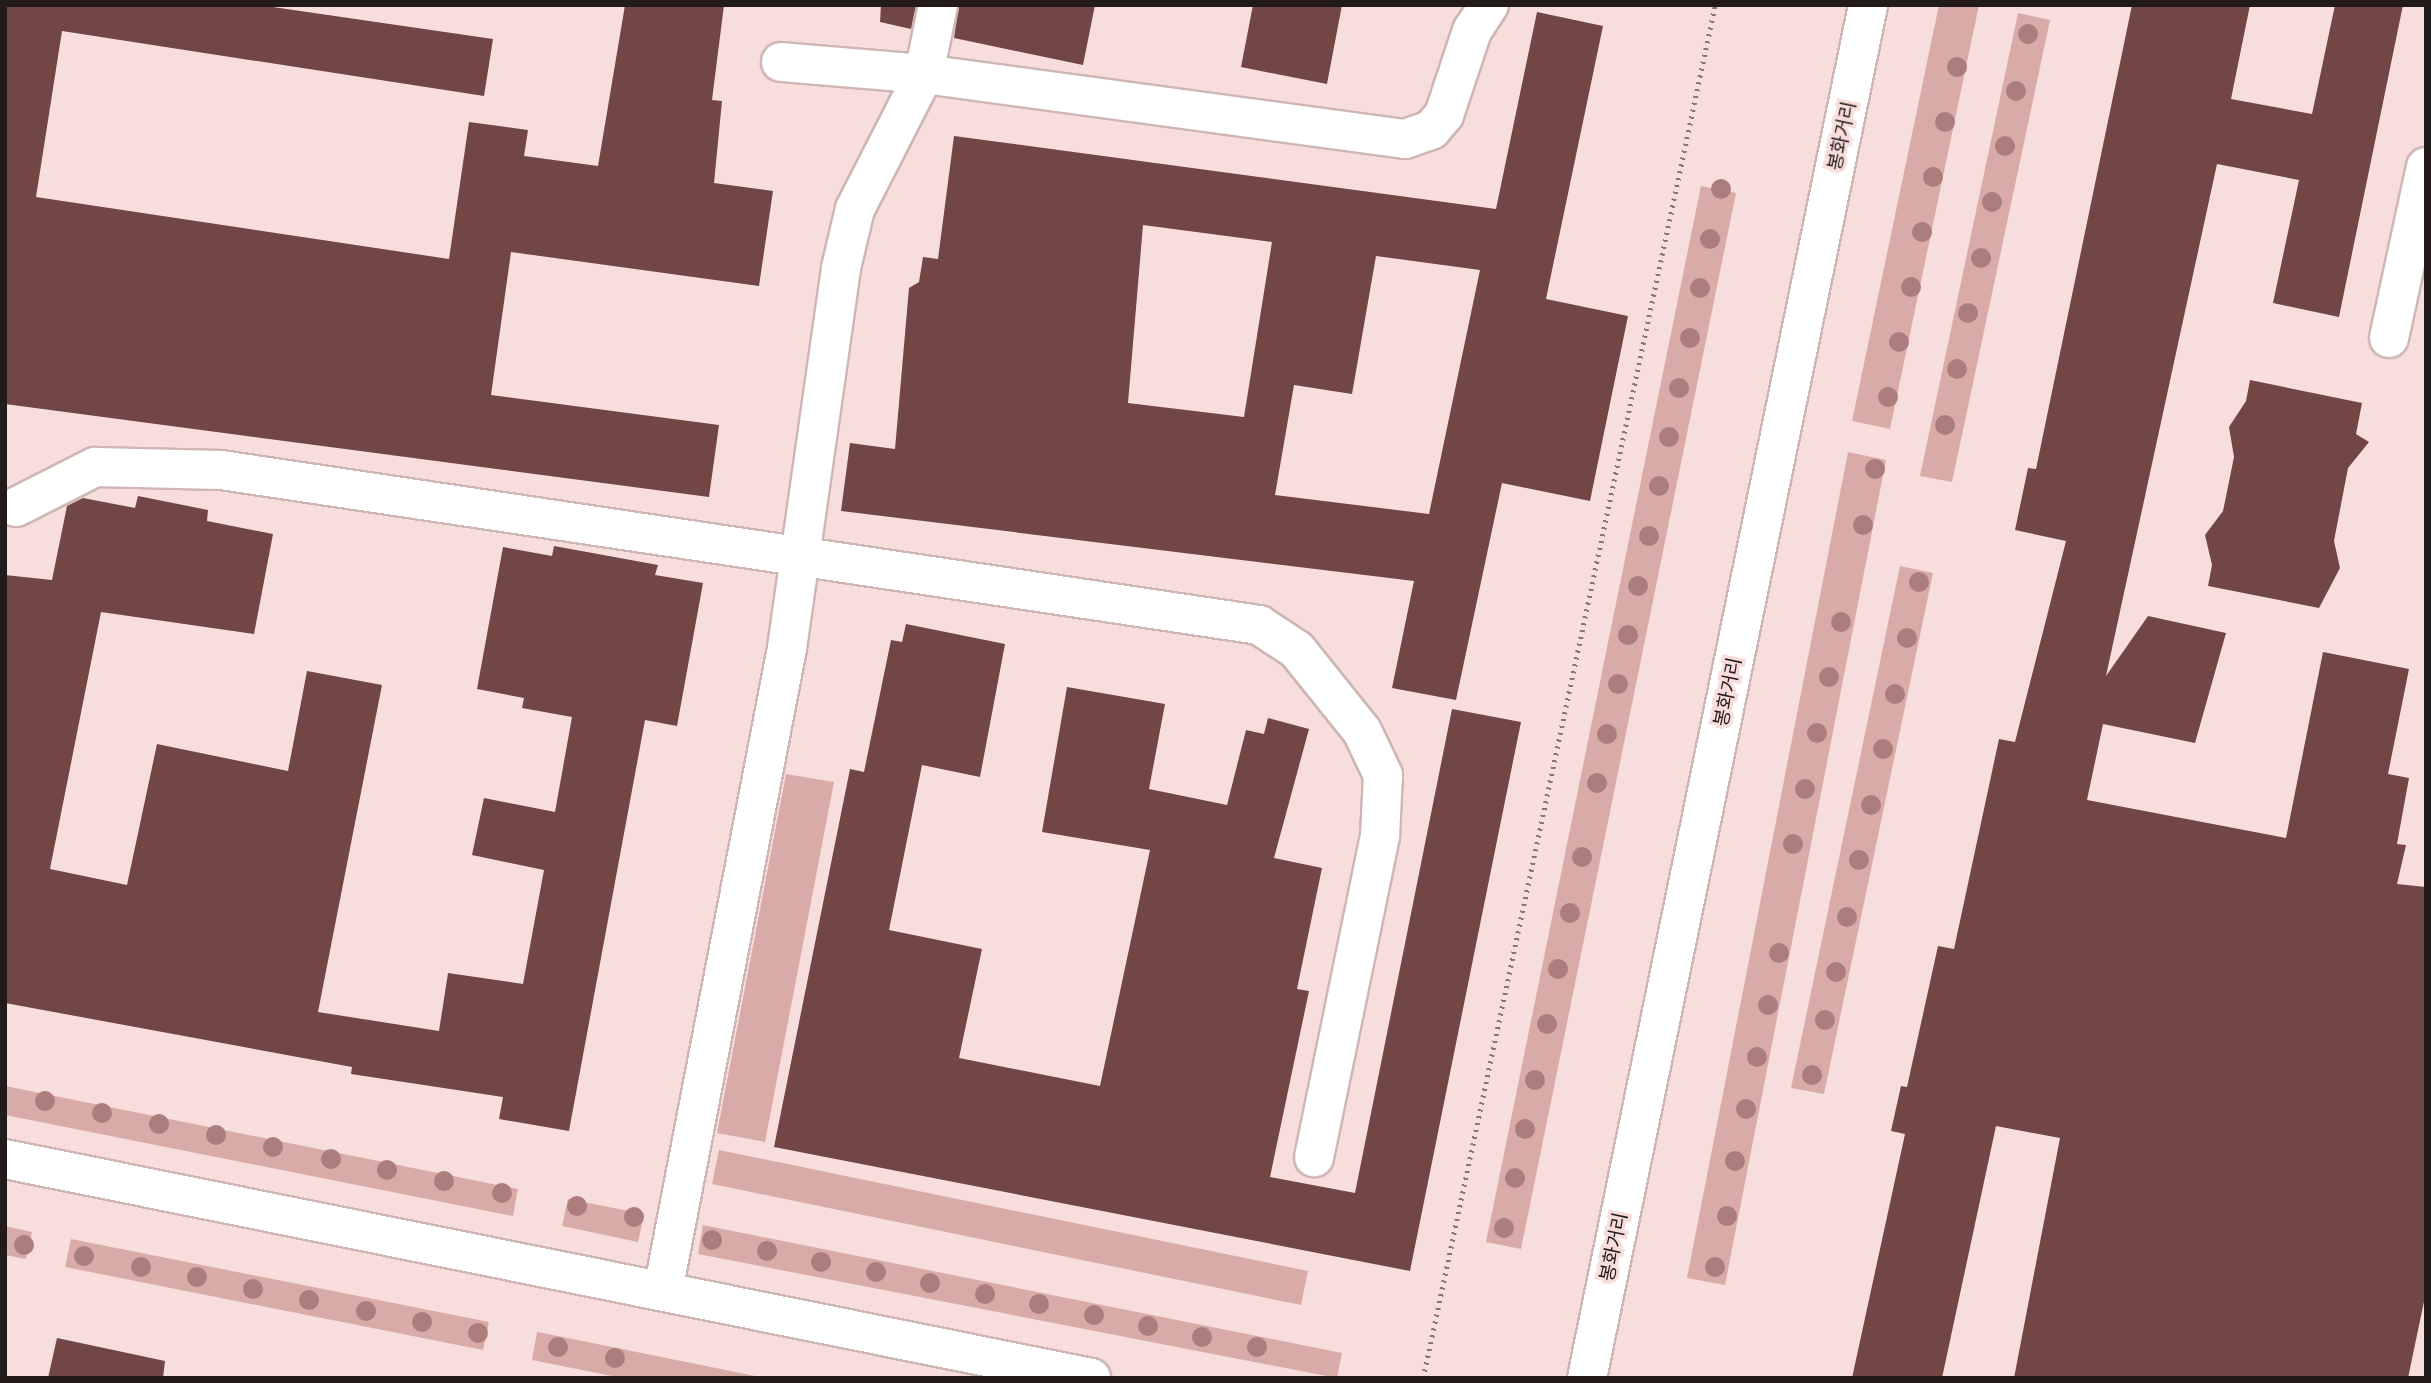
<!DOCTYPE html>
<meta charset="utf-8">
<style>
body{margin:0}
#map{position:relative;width:2431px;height:1383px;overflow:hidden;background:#f7dedc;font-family:"Crimson Pro","Noto Sans KR",serif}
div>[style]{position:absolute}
.green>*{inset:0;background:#d8aba9}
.building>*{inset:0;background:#714645}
.path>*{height:4.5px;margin-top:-2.25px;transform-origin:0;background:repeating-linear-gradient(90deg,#857574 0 2px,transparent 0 7px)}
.roads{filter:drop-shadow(2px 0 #ceb6b4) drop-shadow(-2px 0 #ceb6b4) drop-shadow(0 2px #ceb6b4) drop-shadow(0 -2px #ceb6b4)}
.minor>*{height:38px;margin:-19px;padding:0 19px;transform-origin:19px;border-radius:19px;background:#fff}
.major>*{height:38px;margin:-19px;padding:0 19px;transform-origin:19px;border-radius:19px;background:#fff}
.trees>*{width:20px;height:20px;margin:-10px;border-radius:50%;background:#ab7d7c}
span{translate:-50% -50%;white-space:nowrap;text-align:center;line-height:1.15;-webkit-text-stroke:7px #f7dedc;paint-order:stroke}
.street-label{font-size:19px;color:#231a1a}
.frame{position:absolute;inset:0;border:7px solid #231a1a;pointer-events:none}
</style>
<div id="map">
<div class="green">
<div style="clip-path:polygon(1939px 5px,1979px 5px,1890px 429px,1852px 421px)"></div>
<div style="clip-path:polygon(2018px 13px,2050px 20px,1952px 482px,1920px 476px)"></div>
<div style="clip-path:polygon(1701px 186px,1736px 193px,1521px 1249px,1486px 1242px)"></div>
<div style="clip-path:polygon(1848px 452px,1886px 460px,1725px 1285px,1687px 1278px)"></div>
<div style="clip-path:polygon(1900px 566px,1933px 573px,1824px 1094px,1791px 1088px)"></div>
<div style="clip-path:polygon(786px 774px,834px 782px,765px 1142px,717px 1133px)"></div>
<div style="clip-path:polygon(5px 1086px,518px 1189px,513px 1216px,5px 1115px)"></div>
<div style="clip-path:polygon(719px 1150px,1308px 1271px,1301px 1305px,712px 1184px)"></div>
<div style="clip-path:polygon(568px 1199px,644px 1214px,638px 1242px,562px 1226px)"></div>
<div style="clip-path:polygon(703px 1225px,1342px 1353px,1337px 1378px,698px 1254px)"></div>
<div style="clip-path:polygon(5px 1226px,32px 1232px,26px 1259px,5px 1255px)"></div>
<div style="clip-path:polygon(71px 1239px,489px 1322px,483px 1350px,65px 1267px)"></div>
<div style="clip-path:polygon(537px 1332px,538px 1332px,765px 1378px,622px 1378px,532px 1360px)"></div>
</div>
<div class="building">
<div style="clip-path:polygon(5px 5px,259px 5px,493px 39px,484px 96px,62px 31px,36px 197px,449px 259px,469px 122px,528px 130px,524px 156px,598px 166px,625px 5px,724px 5px,712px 100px,722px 101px,714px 183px,773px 191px,759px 286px,511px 252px,491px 395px,719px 425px,709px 497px,5px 404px)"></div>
<div style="clip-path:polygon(881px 5px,916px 5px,911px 29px,880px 22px)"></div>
<div style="clip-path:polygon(959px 5px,1095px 5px,1083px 65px,954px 38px)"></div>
<div style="clip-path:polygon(1253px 5px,1342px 5px,1327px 84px,1241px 67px)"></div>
<div style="clip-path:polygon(2132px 5px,2250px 5px,2231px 99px,2312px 114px,2335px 5px,2403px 5px,2339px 317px,2273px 303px,2299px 180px,2217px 164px,2106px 676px,2148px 616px,2226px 633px,2195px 743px,2103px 724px,2087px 800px,2286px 838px,2323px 652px,2409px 669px,2388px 774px,2409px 778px,2397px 844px,2406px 845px,2397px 884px,2426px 887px,2426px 1292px,2408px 1378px,2014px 1378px,2060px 1138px,1996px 1126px,1942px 1378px,1852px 1378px,1905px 1134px,1891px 1131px,1901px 1086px,1907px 1087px,1938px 946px,1954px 949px,1999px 739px,2015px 742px,2066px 541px,2015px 530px,2028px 468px,2036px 469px)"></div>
<div style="clip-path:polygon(evenodd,1537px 12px,1603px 26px,1546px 299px,1628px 316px,1590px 501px,1502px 483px,1456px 700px,1392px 688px,1414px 581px,841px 511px,850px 443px,895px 449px,909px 288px,919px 282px,923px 257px,938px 259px,954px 136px,1496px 209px,1537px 12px,1143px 225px,1272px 242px,1244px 417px,1128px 403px,1143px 225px,1537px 12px,1376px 256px,1480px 270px,1429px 514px,1275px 495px,1294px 385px,1352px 394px,1376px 256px)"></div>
<div style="clip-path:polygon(2250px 380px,2362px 403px,2356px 434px,2369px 442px,2348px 468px,2334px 541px,2340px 568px,2319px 608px,2208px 586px,2212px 565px,2205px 535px,2223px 511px,2234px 457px,2229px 427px,2246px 401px)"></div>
<div style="clip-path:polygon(138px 496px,208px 510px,207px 521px,273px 534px,254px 634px,101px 612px,50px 869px,127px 885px,157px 744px,288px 771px,307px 671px,382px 685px,318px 1012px,439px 1031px,448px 973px,523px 984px,544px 870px,472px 855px,484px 798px,555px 812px,572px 717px,522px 708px,524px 698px,477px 689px,503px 547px,552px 556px,554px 546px,658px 565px,655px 575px,703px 583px,677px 726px,645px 720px,569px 1131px,499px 1119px,503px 1097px,351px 1074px,352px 1067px,5px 1003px,5px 575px,52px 580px,67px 506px,83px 498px,135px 508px)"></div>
<div style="clip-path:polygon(906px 624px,1005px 644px,980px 777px,922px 765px,889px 930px,982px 949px,959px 1058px,1100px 1086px,1150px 850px,1042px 832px,1067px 687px,1165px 704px,1149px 789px,1227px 805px,1246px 730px,1264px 734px,1268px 718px,1309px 729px,1274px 858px,1322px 868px,1297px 989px,1309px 991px,1270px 1177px,1355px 1193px,1452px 709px,1521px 722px,1410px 1271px,774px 1147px,850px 769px,864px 772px,891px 640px,902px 642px)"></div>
<div style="clip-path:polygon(57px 1338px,165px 1361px,163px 1378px,48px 1378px)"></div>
</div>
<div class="path">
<div style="left:1423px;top:1378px;width:1404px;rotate:-77.99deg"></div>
</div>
<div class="roads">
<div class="minor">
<div style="left:781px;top:62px;width:144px;rotate:4.8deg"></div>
<div style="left:924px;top:74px;width:485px;rotate:7.7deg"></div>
<div style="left:1405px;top:139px;width:28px;rotate:-19deg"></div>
<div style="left:1431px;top:130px;width:20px;rotate:-49deg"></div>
<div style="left:1444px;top:115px;width:89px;rotate:-71.6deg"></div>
<div style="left:1472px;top:31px;width:31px;rotate:-57deg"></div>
<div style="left:2389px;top:338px;width:175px;rotate:-77.8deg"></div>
<div style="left:16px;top:507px;width:89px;rotate:-26.9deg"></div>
<div style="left:95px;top:467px;width:126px;rotate:1.4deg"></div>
<div style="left:221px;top:470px;width:1050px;rotate:8.49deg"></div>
<div style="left:1259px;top:625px;width:45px;rotate:33.3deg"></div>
<div style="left:1297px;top:650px;width:104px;rotate:51.3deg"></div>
<div style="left:1362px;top:731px;width:49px;rotate:64.5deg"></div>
<div style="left:1383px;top:775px;width:61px;rotate:92.8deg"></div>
<div style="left:1380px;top:836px;width:328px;rotate:101.6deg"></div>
<div style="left:5px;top:1159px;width:1108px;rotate:11.4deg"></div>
<div style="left:663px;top:1291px;width:655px;rotate:-79.08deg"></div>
<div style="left:787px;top:648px;width:384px;rotate:-81.9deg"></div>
<div style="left:841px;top:268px;width:61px;rotate:-76.7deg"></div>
<div style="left:855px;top:209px;width:152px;rotate:-62.9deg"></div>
<div style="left:924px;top:74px;width:70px;rotate:-78.5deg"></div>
</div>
<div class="major">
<div style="left:1587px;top:1378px;width:1401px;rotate:-78.43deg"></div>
</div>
</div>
<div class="trees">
<div style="left:2028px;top:34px"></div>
<div style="left:1957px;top:67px"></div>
<div style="left:2016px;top:91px"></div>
<div style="left:1945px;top:122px"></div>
<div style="left:2005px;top:146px"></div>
<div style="left:1933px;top:177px"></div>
<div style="left:1721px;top:189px"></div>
<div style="left:1992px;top:202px"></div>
<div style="left:1922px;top:232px"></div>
<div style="left:1710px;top:239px"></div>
<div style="left:1981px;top:258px"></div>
<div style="left:1911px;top:287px"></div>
<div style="left:1700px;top:288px"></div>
<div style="left:1968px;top:313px"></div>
<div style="left:1690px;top:338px"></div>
<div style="left:1899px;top:342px"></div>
<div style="left:1957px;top:369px"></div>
<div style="left:1679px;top:388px"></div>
<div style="left:1888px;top:397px"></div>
<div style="left:1945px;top:425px"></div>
<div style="left:1669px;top:437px"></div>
<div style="left:1875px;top:469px"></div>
<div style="left:1659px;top:486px"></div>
<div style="left:1863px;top:525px"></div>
<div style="left:1649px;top:536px"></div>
<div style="left:1919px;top:582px"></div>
<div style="left:1638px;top:586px"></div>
<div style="left:1841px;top:622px"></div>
<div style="left:1628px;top:635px"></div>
<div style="left:1907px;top:638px"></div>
<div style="left:1829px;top:677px"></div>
<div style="left:1618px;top:684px"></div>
<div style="left:1895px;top:694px"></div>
<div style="left:1817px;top:733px"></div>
<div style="left:1607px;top:734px"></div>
<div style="left:1883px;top:749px"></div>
<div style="left:1597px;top:783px"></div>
<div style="left:1805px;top:789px"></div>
<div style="left:1871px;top:805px"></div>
<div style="left:1793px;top:844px"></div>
<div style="left:1582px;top:857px"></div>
<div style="left:1859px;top:860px"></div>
<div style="left:1570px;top:913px"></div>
<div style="left:1847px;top:917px"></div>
<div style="left:1779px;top:953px"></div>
<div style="left:1558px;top:969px"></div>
<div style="left:1836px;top:972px"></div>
<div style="left:1768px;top:1005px"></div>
<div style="left:1825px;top:1020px"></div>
<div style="left:1547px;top:1024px"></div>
<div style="left:1757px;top:1057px"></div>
<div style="left:1812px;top:1075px"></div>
<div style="left:1535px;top:1080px"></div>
<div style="left:45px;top:1101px"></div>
<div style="left:1746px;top:1109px"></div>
<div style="left:102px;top:1113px"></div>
<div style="left:159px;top:1124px"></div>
<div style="left:1525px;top:1129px"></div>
<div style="left:216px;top:1135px"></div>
<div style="left:273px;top:1147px"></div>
<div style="left:331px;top:1159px"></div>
<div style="left:1735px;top:1161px"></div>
<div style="left:387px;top:1170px"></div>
<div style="left:1515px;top:1178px"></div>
<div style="left:444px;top:1181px"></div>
<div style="left:502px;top:1193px"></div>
<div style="left:577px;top:1206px"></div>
<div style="left:1727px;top:1216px"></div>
<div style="left:634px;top:1217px"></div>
<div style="left:1504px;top:1228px"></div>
<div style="left:712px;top:1240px"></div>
<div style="left:24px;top:1245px"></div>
<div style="left:767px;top:1251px"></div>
<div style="left:84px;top:1256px"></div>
<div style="left:821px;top:1262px"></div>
<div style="left:141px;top:1267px"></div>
<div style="left:1715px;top:1267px"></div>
<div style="left:876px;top:1272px"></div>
<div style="left:197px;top:1277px"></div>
<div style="left:930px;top:1283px"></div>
<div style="left:253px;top:1289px"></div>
<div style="left:985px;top:1294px"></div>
<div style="left:309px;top:1300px"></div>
<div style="left:1039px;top:1304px"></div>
<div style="left:366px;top:1311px"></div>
<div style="left:1094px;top:1315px"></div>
<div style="left:422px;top:1322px"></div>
<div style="left:1148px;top:1326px"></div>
<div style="left:478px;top:1333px"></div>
<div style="left:1202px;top:1337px"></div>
<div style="left:558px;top:1347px"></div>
<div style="left:1257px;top:1347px"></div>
<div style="left:615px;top:1358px"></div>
</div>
<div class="street-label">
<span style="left:1842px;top:136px;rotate:-78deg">봉화거리</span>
<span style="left:1728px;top:692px;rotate:-78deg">봉화거리</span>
<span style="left:1614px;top:1247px;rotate:-78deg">봉화거리</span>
</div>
<div class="frame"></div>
</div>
